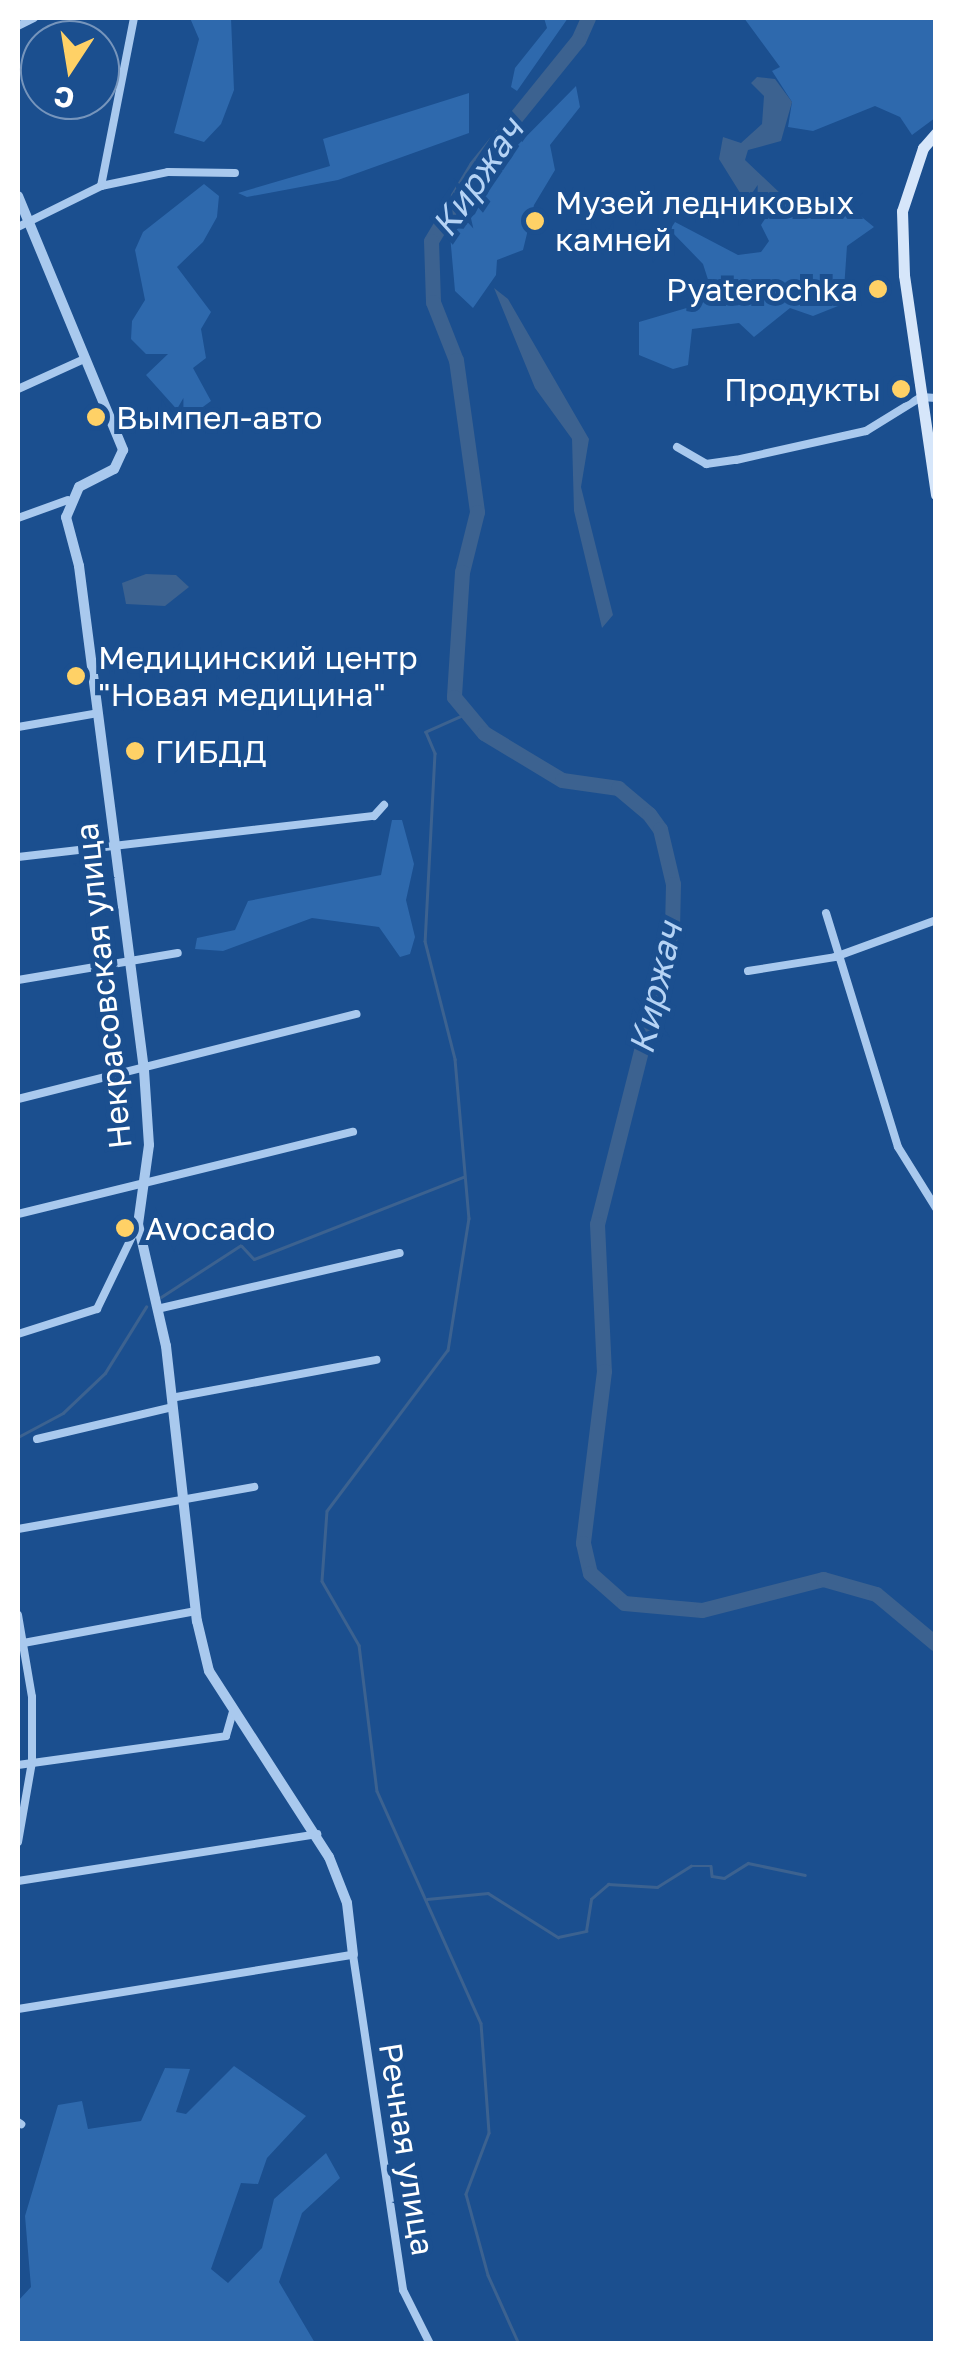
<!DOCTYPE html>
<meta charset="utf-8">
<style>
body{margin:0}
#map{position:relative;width:953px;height:2361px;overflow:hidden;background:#1b4f8f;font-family:"Golos Text",sans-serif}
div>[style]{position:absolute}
.green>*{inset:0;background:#2e69ad}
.water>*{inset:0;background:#3c6290}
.stream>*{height:2.5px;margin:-1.25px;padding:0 1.25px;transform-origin:1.25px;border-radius:1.25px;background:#3c6290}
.river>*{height:15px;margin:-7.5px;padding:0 7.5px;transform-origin:7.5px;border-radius:7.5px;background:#3c6290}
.minor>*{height:8px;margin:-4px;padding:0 4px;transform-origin:4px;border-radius:4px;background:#a9c9ee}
.tertiary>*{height:10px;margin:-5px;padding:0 5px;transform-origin:5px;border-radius:5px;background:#a9c9ee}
.secondary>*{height:11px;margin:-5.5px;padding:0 5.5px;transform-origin:5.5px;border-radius:5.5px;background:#d6e6fa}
.dots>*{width:28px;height:28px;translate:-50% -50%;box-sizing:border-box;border:5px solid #1b4f8f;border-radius:50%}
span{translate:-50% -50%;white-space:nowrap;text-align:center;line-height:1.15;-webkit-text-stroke:10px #1b4f8f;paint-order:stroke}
.poi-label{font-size:32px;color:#fff}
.left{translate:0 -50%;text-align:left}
.right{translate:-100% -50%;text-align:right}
.street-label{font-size:32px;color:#fff}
.water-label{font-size:35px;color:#b5d3f5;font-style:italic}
.frame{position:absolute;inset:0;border:20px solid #fff;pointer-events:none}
.north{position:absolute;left:20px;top:20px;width:100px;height:100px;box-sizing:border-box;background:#1b4f8f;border:2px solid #7695bc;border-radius:50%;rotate:192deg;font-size:28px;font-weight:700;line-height:40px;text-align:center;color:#fff}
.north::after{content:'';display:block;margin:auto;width:35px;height:45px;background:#ffd166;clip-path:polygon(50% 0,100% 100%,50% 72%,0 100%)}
</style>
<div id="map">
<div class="green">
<div style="clip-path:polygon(190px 18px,231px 18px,234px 90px,221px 124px,204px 142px,174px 133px,199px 39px)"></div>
<div style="clip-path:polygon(544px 18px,568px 18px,517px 91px,511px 87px,515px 68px,547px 28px)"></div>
<div style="clip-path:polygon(744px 18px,935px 18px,935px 118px,912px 135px,900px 117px,875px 106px,813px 131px,788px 127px,792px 102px,772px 71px,780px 67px)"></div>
<div style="clip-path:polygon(576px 86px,580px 107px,550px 145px,555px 170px,534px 205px,523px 250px,497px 260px,496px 275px,473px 308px,455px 291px,450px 235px,475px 214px,501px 162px)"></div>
<div style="clip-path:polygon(469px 93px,469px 133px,338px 180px,247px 197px,238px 193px,330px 166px,323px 139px)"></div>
<div style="clip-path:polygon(204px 184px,219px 196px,217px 217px,203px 242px,177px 267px,211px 312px,201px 329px,206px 358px,193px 368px,211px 401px,192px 415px,181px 414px,146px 375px,168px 354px,146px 354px,131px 339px,132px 321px,145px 300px,135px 250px,143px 232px)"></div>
<div style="clip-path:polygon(781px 194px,799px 195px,815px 218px,853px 210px,874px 227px,847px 246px,843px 304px,813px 316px,790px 308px,754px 337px,739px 323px,692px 329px,688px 365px,673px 369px,639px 355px,639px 322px,690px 307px,711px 289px,703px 264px,670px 230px,675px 222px,738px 255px,761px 252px,769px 241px,761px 225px)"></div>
<div style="clip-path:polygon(392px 820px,402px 820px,414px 864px,406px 900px,415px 937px,410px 954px,400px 957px,379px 927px,312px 918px,223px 951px,195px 949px,197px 938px,235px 930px,248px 901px,381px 875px)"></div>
<div style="clip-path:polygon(234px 2066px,306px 2116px,267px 2158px,258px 2184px,241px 2183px,211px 2269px,228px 2283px,262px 2248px,274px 2199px,326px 2153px,340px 2178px,302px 2213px,279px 2282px,315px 2343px,18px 2343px,18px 2301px,31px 2287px,25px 2216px,58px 2105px,82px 2101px,88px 2129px,141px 2121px,165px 2068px,190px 2069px,176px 2112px,186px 2114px)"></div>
</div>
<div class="water">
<div style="clip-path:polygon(757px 77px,775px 79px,792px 102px,781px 141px,748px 150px,745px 160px,781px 194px,766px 212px,747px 204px,719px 159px,723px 137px,741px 143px,762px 124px,764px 96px,751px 83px)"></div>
<div style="clip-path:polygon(494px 288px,508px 299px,589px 439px,581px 487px,613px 615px,602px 628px,574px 511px,572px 439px,535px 388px)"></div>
<div style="clip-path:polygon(146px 574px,176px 575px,189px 587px,165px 606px,126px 604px,122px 583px)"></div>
</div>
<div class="stream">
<div style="left:464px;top:715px;width:42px;rotate:155.9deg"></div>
<div style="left:426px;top:732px;width:23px;rotate:67deg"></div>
<div style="left:435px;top:753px;width:188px;rotate:93deg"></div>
<div style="left:425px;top:941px;width:122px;rotate:75.7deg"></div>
<div style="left:455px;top:1059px;width:160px;rotate:85deg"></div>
<div style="left:469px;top:1218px;width:134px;rotate:99deg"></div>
<div style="left:448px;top:1350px;width:201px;rotate:126.9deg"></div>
<div style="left:327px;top:1511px;width:70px;rotate:94.1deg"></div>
<div style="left:322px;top:1581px;width:74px;rotate:60deg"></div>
<div style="left:359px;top:1645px;width:147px;rotate:83deg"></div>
<div style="left:377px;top:1791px;width:254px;rotate:65.9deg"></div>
<div style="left:481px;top:2023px;width:110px;rotate:85.8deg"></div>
<div style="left:489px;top:2133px;width:65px;rotate:110.7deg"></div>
<div style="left:466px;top:2194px;width:84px;rotate:74.8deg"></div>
<div style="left:488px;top:2275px;width:76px;rotate:65.8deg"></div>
<div style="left:161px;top:1297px;width:95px;rotate:-33deg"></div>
<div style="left:241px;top:1245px;width:19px;rotate:47deg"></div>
<div style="left:254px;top:1259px;width:225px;rotate:-21.4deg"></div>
<div style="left:18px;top:1437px;width:51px;rotate:-28.1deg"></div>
<div style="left:63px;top:1413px;width:58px;rotate:-43.6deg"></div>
<div style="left:105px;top:1373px;width:78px;rotate:-58.2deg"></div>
<div style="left:427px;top:1899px;width:61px;rotate:-5.6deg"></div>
<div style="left:488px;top:1893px;width:83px;rotate:32.2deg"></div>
<div style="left:558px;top:1937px;width:29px;rotate:-12deg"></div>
<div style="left:586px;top:1931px;width:32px;rotate:-81deg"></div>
<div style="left:591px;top:1899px;width:23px;rotate:-41deg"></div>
<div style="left:608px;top:1884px;width:49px;rotate:3.5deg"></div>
<div style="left:657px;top:1887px;width:40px;rotate:-32deg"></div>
<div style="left:691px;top:1866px;width:20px"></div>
<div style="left:711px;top:1866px;width:10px;rotate:84deg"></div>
<div style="left:712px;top:1876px;width:12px;rotate:9deg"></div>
<div style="left:724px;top:1878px;width:28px;rotate:-32deg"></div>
<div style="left:748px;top:1863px;width:58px;rotate:11.9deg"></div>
</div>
<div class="river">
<div style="left:588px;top:18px;width:24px;rotate:114deg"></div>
<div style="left:578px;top:40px;width:162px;rotate:129deg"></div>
<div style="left:476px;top:166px;width:87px;rotate:121deg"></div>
<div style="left:431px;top:241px;width:61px;rotate:88.1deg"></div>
<div style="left:433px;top:302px;width:62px;rotate:68.4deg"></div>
<div style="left:456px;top:360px;width:153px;rotate:82.1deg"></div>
<div style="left:477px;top:512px;width:62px;rotate:104deg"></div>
<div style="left:462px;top:572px;width:125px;rotate:93.7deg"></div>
<div style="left:454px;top:697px;width:47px;rotate:50.2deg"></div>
<div style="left:484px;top:733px;width:91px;rotate:31.1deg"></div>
<div style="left:562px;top:780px;width:57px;rotate:8.1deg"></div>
<div style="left:618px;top:788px;width:40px;rotate:40deg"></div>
<div style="left:649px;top:814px;width:19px;rotate:54deg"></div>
<div style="left:660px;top:829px;width:57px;rotate:76.7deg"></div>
<div style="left:673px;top:884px;width:44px;rotate:91.3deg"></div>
<div style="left:672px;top:928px;width:305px;rotate:104.2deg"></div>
<div style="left:597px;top:1224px;width:147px;rotate:87.3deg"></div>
<div style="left:604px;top:1371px;width:173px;rotate:97deg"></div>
<div style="left:583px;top:1543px;width:31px;rotate:77deg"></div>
<div style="left:590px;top:1573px;width:45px;rotate:41.4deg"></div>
<div style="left:624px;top:1603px;width:78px;rotate:5.1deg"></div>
<div style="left:702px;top:1610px;width:125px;rotate:-14.4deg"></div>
<div style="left:823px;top:1579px;width:55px;rotate:15.8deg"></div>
<div style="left:876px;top:1594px;width:78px;rotate:39.8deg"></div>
</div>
<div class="minor">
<div style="left:18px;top:26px;width:18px;rotate:-27deg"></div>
<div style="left:101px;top:186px;width:171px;rotate:-78.9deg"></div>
<div style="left:18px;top:227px;width:93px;rotate:-26.3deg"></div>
<div style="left:101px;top:186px;width:68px;rotate:-11.8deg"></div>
<div style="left:168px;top:172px;width:67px;rotate:0.9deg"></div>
<div style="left:18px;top:389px;width:70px;rotate:-24.4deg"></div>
<div style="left:677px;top:447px;width:34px;rotate:30deg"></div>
<div style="left:706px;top:464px;width:30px;rotate:-8deg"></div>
<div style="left:736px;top:460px;width:133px;rotate:-12.6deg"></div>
<div style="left:866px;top:431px;width:65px;rotate:-31.7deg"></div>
<div style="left:921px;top:397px;width:15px;rotate:4deg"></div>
<div style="left:18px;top:518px;width:53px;rotate:-19.8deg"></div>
<div style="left:18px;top:727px;width:81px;rotate:-9.9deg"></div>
<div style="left:18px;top:857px;width:358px;rotate:-6.6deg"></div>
<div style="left:374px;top:816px;width:15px;rotate:-48deg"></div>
<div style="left:826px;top:913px;width:245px;rotate:72.9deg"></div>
<div style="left:898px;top:1147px;width:72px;rotate:58.1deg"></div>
<div style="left:748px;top:971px;width:88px;rotate:-9.1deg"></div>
<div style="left:835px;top:957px;width:108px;rotate:-20.1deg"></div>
<div style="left:18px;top:980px;width:162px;rotate:-9.6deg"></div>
<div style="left:18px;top:1099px;width:349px;rotate:-14.1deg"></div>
<div style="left:18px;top:1214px;width:345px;rotate:-13.8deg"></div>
<div style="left:157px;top:1309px;width:249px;rotate:-13deg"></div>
<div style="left:18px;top:1334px;width:83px;rotate:-17.6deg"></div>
<div style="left:97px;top:1309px;width:94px;rotate:-64.2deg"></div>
<div style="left:171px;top:1398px;width:209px;rotate:-10.5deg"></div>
<div style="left:37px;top:1439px;width:139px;rotate:-13.3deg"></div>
<div style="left:18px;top:1529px;width:240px;rotate:-10.1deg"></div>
<div style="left:18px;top:1615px;width:83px;rotate:80.3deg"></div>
<div style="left:32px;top:1697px;width:65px;rotate:90deg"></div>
<div style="left:32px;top:1762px;width:81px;rotate:99.9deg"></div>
<div style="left:18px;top:1644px;width:181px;rotate:-10.5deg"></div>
<div style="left:18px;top:1765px;width:210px;rotate:-7.9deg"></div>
<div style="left:226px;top:1736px;width:25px;rotate:-74deg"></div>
<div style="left:18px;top:1881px;width:303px;rotate:-8.9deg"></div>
<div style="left:18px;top:2009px;width:339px;rotate:-9.2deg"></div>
<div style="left:353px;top:1955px;width:339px;rotate:81.5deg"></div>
<div style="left:403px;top:2290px;width:60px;rotate:63.4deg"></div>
<div style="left:18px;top:2122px;width:4px;rotate:34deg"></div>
</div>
<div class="tertiary">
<div style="left:18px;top:196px;width:275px;rotate:67.5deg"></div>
<div style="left:123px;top:450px;width:21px;rotate:115deg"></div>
<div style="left:114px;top:469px;width:39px;rotate:153deg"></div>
<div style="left:79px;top:487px;width:33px;rotate:113deg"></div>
<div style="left:66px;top:517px;width:51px;rotate:75.1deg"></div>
<div style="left:79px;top:566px;width:508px;rotate:82.65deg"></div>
<div style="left:144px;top:1070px;width:75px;rotate:86.2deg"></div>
<div style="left:149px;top:1145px;width:80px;rotate:97.9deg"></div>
<div style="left:138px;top:1224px;width:125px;rotate:77.1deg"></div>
<div style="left:166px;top:1346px;width:277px;rotate:83.6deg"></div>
<div style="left:197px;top:1621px;width:51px;rotate:76.5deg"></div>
<div style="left:209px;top:1671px;width:221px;rotate:57.2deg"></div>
<div style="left:329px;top:1857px;width:49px;rotate:68.6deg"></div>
<div style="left:347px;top:1903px;width:52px;rotate:83.4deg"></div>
</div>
<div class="secondary">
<div style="left:936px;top:133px;width:20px;rotate:131deg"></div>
<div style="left:923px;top:148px;width:66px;rotate:108.4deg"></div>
<div style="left:902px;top:211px;width:64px;rotate:88.2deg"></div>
<div style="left:904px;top:275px;width:222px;rotate:81.7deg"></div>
</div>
<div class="dots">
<div style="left:535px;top:221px;background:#ffd166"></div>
<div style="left:878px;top:289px;background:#ffd166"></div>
<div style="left:901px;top:389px;background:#ffd166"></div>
<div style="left:96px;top:417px;background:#ffd166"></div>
<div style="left:76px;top:676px;background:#ffd166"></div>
<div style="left:135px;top:751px;background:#ffd166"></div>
<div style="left:125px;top:1228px;background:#ffd166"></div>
</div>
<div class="poi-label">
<span class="left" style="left:555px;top:221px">Музей ледниковых<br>камней</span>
<span class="right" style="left:858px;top:289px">Pyaterochka</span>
<span class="right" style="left:881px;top:389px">Продукты</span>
<span class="left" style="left:116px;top:417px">Вымпел-авто</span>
<span class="left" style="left:98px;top:676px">Медицинский центр<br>"Новая медицина"</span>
<span class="left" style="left:155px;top:751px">ГИБДД</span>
<span class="left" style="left:145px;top:1228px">Avocado</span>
</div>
<div class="street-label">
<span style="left:103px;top:986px;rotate:-96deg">Некрасовская улица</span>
<span style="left:407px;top:2149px;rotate:81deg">Речная улица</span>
</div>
<div class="water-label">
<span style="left:477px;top:177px;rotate:-56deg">Киржач</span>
<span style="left:655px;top:988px;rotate:-77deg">Киржач</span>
</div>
<div class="frame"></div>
<div class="north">С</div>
</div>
